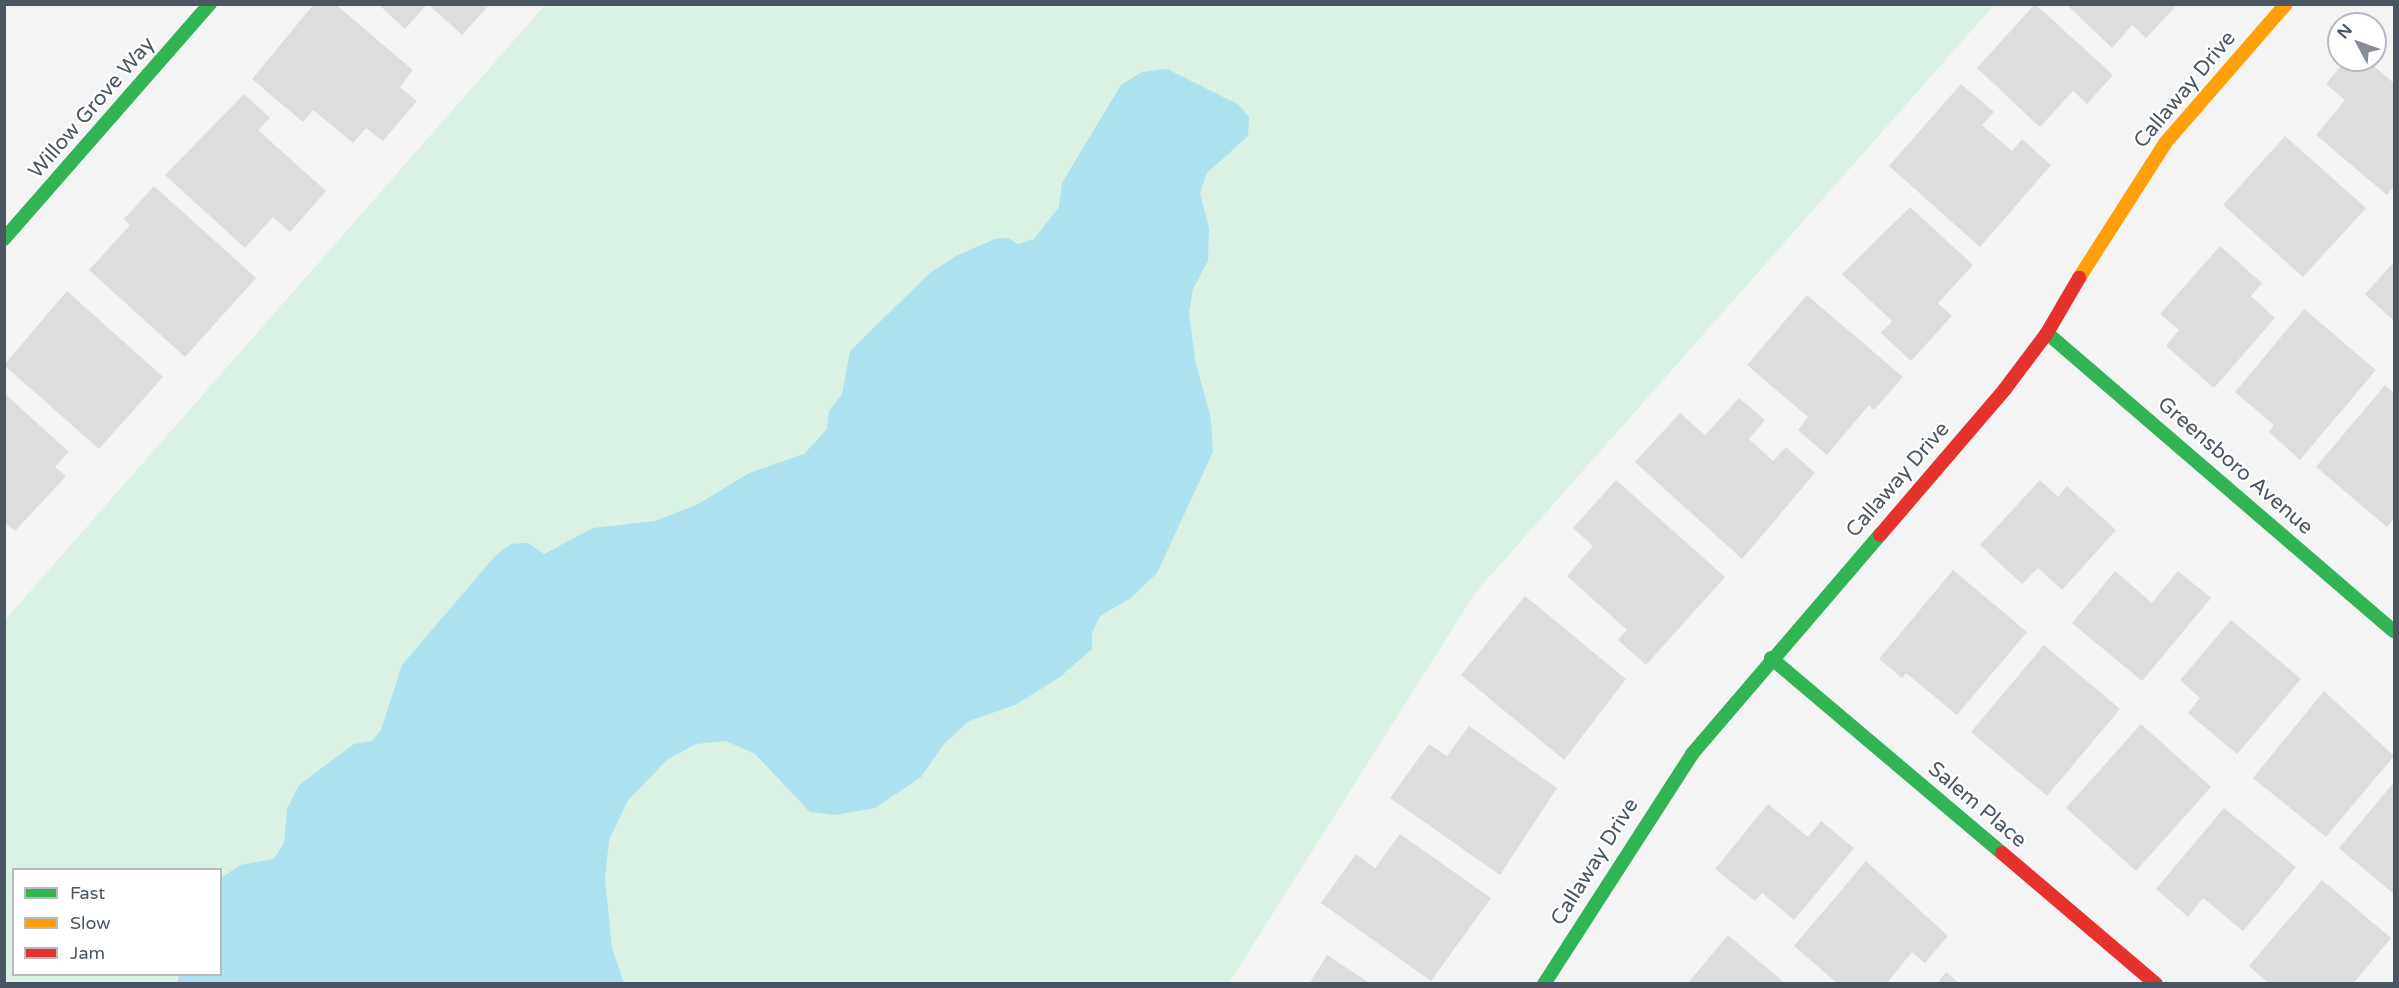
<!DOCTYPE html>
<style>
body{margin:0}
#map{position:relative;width:2399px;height:988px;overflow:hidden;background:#f4f4f4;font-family:"Varela Round",sans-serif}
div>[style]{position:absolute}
.green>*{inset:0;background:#d9f2e3}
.water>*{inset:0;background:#aee2f0}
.building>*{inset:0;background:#ddddde}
.fast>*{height:14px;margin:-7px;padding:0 7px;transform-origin:7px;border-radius:7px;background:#30b455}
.slow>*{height:14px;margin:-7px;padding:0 7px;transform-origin:7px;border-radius:7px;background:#ff9f0a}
.jam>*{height:14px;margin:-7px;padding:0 7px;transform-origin:7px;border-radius:7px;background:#e5322d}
span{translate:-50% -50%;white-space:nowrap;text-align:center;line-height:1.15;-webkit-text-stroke:4.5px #fff;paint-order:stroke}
.street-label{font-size:21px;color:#4a5661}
.frame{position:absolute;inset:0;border:6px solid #4a5661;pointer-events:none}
.legend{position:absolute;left:12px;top:868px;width:210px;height:108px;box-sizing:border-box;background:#fff;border:2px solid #b7bbc0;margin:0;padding:8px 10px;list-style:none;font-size:18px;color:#4a5661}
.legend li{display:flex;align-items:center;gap:12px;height:30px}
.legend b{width:30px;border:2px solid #b7bbc0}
.north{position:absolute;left:2327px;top:12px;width:60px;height:60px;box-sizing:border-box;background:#fff;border:2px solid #b7bbc0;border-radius:50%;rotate:311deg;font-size:16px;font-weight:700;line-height:24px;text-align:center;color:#4a5661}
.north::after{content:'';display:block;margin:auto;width:21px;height:27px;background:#868d94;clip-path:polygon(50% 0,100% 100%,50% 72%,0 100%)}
</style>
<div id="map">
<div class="green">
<div style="clip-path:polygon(evenodd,545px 5px,1994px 5px,1475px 593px,1229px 983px,5px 984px,5px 620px,545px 5px,14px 870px,220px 870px,220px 974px,14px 974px,14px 870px)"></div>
</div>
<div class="water">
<div style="clip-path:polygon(1167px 69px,1239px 105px,1249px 117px,1248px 136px,1207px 173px,1200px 193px,1209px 228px,1208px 261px,1193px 289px,1189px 312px,1195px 360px,1211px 419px,1213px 452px,1157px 573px,1131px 598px,1100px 616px,1092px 633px,1092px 649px,1060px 677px,1015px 705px,969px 721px,944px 744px,921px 777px,875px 808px,835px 815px,810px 812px,755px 754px,726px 741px,696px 744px,668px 759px,628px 800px,609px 840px,605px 879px,612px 948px,624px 983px,177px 983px,179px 975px,220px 974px,221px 878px,240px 865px,274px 859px,284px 843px,287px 809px,299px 785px,354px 744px,372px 741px,381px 730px,402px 665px,496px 555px,511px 544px,528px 543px,544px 554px,593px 528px,656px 521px,698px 504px,749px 473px,804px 454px,827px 429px,829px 411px,842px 394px,850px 351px,930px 273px,956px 256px,995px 239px,1008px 238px,1018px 244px,1034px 239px,1059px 207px,1062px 183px,1121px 85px,1142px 72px)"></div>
</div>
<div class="building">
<div style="clip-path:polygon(314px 4px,335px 4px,413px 70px,400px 87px,417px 101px,383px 141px,366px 128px,353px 143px,313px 110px,303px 122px,252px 79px)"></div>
<div style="clip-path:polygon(378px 4px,427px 4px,405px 29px)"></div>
<div style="clip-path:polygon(428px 4px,490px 4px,462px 35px)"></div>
<div style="clip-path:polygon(2035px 4px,2113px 75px,2087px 104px,2073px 91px,2040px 127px,1977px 68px)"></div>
<div style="clip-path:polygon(2066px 4px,2178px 4px,2146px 38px,2132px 25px,2112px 48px)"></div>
<div style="clip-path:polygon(2346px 60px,2366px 60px,2394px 83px,2394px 186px,2387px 195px,2316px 135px,2345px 100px,2326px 84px)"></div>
<div style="clip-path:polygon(1961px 84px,1994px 112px,1982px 125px,2012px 151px,2022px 139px,2051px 165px,1980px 247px,1889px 166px)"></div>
<div style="clip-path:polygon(244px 94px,270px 118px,258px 130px,326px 191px,290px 232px,273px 217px,245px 248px,165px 175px)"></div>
<div style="clip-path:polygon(2285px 136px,2366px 208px,2303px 277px,2223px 205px)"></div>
<div style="clip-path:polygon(154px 186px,256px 278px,185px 357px,89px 270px,130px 225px,124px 219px)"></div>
<div style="clip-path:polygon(1910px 207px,1973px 265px,1938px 303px,1952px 316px,1911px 361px,1881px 333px,1892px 321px,1842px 274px)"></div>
<div style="clip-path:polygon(2220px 246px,2262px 283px,2251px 296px,2275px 318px,2214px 388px,2166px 346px,2179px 330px,2160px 314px)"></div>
<div style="clip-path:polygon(2394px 262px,2394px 321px,2365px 294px)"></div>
<div style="clip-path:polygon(67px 291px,163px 377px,99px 449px,4px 365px)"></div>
<div style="clip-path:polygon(1807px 295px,1903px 377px,1874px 410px,1869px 405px,1827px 455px,1798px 430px,1808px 417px,1747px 365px)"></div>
<div style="clip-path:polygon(2304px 309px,2376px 370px,2300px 460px,2269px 432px,2274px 425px,2235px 392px)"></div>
<div style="clip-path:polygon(2385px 385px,2394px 393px,2394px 518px,2387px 527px,2316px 467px)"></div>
<div style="clip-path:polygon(4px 393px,69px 452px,55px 467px,66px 476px,15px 531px,4px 522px)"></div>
<div style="clip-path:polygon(1739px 398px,1765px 420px,1749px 439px,1773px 461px,1786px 447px,1815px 473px,1742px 559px,1635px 462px,1680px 413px,1705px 435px)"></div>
<div style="clip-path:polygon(1616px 480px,1725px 577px,1646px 665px,1618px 640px,1627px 630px,1567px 576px,1593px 546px,1573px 528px)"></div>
<div style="clip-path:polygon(2040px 480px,2058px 497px,2067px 486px,2116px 530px,2062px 590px,2038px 568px,2022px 584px,1980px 545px)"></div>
<div style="clip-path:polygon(1953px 570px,2027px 632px,1957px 715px,1906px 673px,1902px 678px,1879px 659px)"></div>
<div style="clip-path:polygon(2115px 571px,2152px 603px,2178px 571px,2211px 598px,2142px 681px,2072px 623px)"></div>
<div style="clip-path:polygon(1525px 596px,1626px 679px,1564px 760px,1461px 675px)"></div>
<div style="clip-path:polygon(2231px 620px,2301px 679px,2237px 754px,2188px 713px,2200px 698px,2180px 680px)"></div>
<div style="clip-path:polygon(2044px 645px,2120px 709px,2047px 796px,1971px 732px)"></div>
<div style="clip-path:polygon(2324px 691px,2394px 756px,2326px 837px,2253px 778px)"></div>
<div style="clip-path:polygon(2141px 724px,2211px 787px,2136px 871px,2066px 808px)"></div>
<div style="clip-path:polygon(1469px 726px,1557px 788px,1500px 875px,1390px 798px,1429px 744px,1447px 756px)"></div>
<div style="clip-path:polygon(2394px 782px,2394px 894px,2339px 848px)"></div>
<div style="clip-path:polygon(1768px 804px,1808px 837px,1821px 821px,1854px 848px,1794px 920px,1762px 893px,1755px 901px,1715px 869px)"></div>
<div style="clip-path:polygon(2224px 808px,2296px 867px,2243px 931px,2203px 898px,2188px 917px,2156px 889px)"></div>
<div style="clip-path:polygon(1400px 834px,1491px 898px,1431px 981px,1321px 903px,1356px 854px,1375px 868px)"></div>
<div style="clip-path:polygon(1866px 861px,1948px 936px,1925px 963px,1912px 952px,1886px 984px,1838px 984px,1794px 946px)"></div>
<div style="clip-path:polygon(2322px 880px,2391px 938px,2353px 984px,2269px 984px,2249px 966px)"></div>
<div style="clip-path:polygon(1728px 935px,1786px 984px,1687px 984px)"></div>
<div style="clip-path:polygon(1327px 955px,1371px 984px,1309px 984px)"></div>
<div style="clip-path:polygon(1946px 972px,1960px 984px,1937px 984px)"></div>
</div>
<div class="fast">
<div style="left:4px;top:239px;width:313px;rotate:-48.8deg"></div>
<div style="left:2047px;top:333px;width:457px;rotate:40.7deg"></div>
<div style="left:1771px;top:658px;width:302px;rotate:40.2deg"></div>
<div style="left:1544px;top:984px;width:274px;rotate:-57.2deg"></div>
<div style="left:1692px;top:754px;width:289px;rotate:-49.4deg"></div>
</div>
<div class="slow">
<div style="left:2079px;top:278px;width:161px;rotate:-57.4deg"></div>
<div style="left:2166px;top:142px;width:183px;rotate:-49deg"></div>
</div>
<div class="jam">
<div style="left:1880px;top:535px;width:192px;rotate:-49.4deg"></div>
<div style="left:2005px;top:389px;width:70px;rotate:-53.1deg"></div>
<div style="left:2047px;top:333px;width:64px;rotate:-59.8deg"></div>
<div style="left:2002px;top:853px;width:202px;rotate:40.4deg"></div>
</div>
<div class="street-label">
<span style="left:2185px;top:90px;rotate:-50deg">Callaway Drive</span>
<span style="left:92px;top:108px;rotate:-49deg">Willow Grove Way</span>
<span style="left:2235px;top:466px;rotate:41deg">Greensboro Avenue</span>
<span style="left:1898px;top:480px;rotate:-49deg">Callaway Drive</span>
<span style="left:1977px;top:805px;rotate:40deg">Salem Place</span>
<span style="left:1595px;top:862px;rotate:-58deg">Callaway Drive</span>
</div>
<div class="frame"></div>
<ul class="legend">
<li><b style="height:8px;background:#30b455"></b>Fast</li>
<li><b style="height:8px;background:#ff9f0a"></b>Slow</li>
<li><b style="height:8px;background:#e5322d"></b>Jam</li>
</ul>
<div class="north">N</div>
</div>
